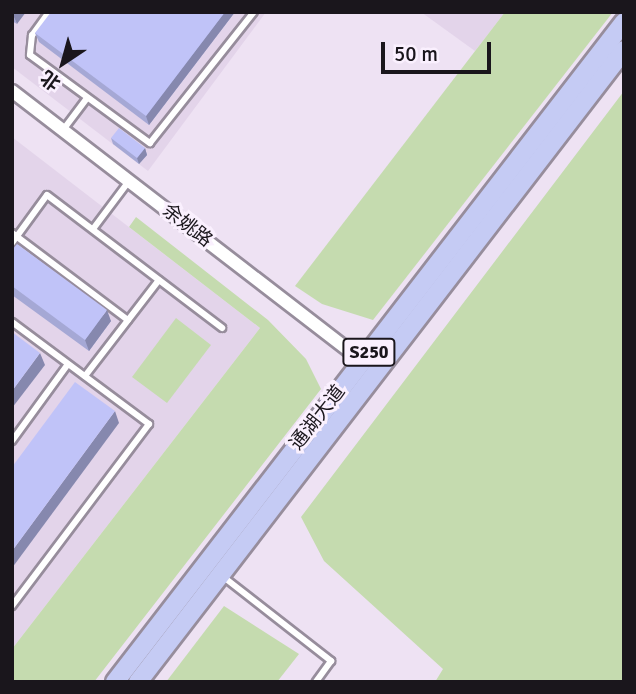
<!DOCTYPE html>
<meta charset="utf-8">
<style>
body{margin:0}
#map{position:relative;width:636px;height:694px;overflow:hidden;background:#eee2f3;font-family:Signika,"Noto Sans SC",sans-serif}
div>[style]{position:absolute}
.built>*{inset:0;background:#e3d4ea}
.green>*{inset:0;background:#c5dbaf}
.roads{filter:drop-shadow(2px 0 #978d9c) drop-shadow(-2px 0 #978d9c) drop-shadow(0 2px #978d9c) drop-shadow(0 -2px #978d9c)}
.lane>*{height:6px;margin:-3px;padding:0 3px;transform-origin:3px;border-radius:3px;background:#fff}
.street>*{height:12px;margin:-6px;padding:0 6px;transform-origin:6px;border-radius:6px;background:#fff}
.primary>*{height:18px;margin:-9px;padding:0 9px;transform-origin:9px;border-radius:9px;background:#c5cbf4}
.wall>*{inset:0;background:#a5a8d5}
.shaded-wall>*{inset:0;background:#8688ae}
.building>*{inset:0;background:#c0c3f8}
span{translate:-50% -50%;white-space:nowrap;text-align:center;line-height:1.15;-webkit-text-stroke:6px #faf0fe;paint-order:stroke}
.shield-label span{padding:2px 5px;background:#faf0fe;border:2px solid;border-radius:5px;-webkit-text-stroke-width:0}
.shield-label{font-size:18px;color:#1a161c;font-weight:700}
.street-label{font-size:19px;color:#1a161c}
.frame{position:absolute;inset:0;border:14px solid #1a161c;pointer-events:none}
.north{position:absolute;left:28px;top:28px;width:70px;height:70px;-webkit-text-stroke:5px #faf0fe;paint-order:stroke;rotate:216deg;font-size:19px;font-weight:700;line-height:28px;text-align:center;color:#1a161c}
.north::after{content:'';display:block;margin:auto;width:24px;height:32px;background:#1a161c;clip-path:polygon(50% 0,100% 100%,50% 72%,0 100%)}
.scale{position:absolute;left:381px;top:42px;width:110px;height:32px;box-sizing:border-box;border:4px solid #1a161c;border-top:0;padding-left:9px;font-size:21px;line-height:24px;white-space:nowrap;color:#1a161c;-webkit-text-stroke:5px #faf0fe;paint-order:stroke}
</style>
<div id="map">
<div class="built">
<div style="clip-path:polygon(12px 12px,266px 12px,148px 171px,12px 67px)"></div>
<div style="clip-path:polygon(421px 12px,505px 12px,475px 51px)"></div>
<div style="clip-path:polygon(12px 137px,260px 328px,12px 649px)"></div>
</div>
<div class="green">
<div style="clip-path:polygon(505px 12px,613px 12px,373px 320px,322px 304px,295px 286px)"></div>
<div style="clip-path:polygon(624px 91px,624px 682px,435px 682px,443px 669px,324px 561px,301px 517px)"></div>
<div style="clip-path:polygon(136px 217px,268px 320px,306px 359px,321px 389px,94px 682px,12px 682px,12px 649px,260px 328px,129px 227px)"></div>
<div style="clip-path:polygon(176px 318px,211px 345px,167px 403px,132px 377px)"></div>
<div style="clip-path:polygon(224px 606px,299px 654px,277px 682px,166px 682px)"></div>
</div>
<div class="roads">
<div class="lane">
<div style="left:49px;top:12px;width:29px;rotate:126deg"></div>
<div style="left:32px;top:35px;width:20px;rotate:96deg"></div>
<div style="left:30px;top:55px;width:149px;rotate:36.3deg"></div>
<div style="left:150px;top:143px;width:167px;rotate:-51.6deg"></div>
<div style="left:63px;top:130px;width:38px;rotate:-53deg"></div>
<div style="left:93px;top:229px;width:60px;rotate:-53.1deg"></div>
<div style="left:12px;top:233px;width:145px;rotate:36.9deg"></div>
<div style="left:12px;top:243px;width:59px;rotate:-53.9deg"></div>
<div style="left:47px;top:195px;width:220px;rotate:37.2deg"></div>
<div style="left:12px;top:322px;width:171px;rotate:36.7deg"></div>
<div style="left:149px;top:424px;width:228px;rotate:127deg"></div>
<div style="left:85px;top:376px;width:121px;rotate:-52.4deg"></div>
<div style="left:12px;top:441px;width:95px;rotate:-54deg"></div>
<div style="left:221px;top:575px;width:140px;rotate:38deg"></div>
<div style="left:331px;top:661px;width:26px;rotate:126deg"></div>
</div>
<div class="street">
<div style="left:12px;top:91px;width:442px;rotate:37.6deg"></div>
</div>
<div class="primary">
<div style="left:115px;top:682px;width:833px;rotate:-52.36deg"></div>
<div style="left:138px;top:682px;width:797px;rotate:-52.44deg"></div>
</div>
</div>
<div class="wall">
<div style="clip-path:polygon(12px 12px,17px 24px,12px 21px)"></div>
<div style="clip-path:polygon(235px 12px,149px 125px,39px 42px,35px 33px)"></div>
<div style="clip-path:polygon(111px 138px,145px 148px,147px 155px,139px 164px,113px 144px)"></div>
<div style="clip-path:polygon(12px 250px,111px 321px,89px 351px,12px 295px)"></div>
</div>
<div class="shaded-wall">
<div style="clip-path:polygon(16px 12px,26px 12px,17px 24px,13px 15px)"></div>
<div style="clip-path:polygon(225px 12px,235px 12px,149px 125px,146px 116px)"></div>
<div style="clip-path:polygon(145px 148px,147px 155px,139px 164px,137px 158px)"></div>
<div style="clip-path:polygon(107px 310px,111px 321px,89px 351px,85px 340px)"></div>
<div style="clip-path:polygon(40px 353px,45px 365px,12px 408px,12px 391px)"></div>
<div style="clip-path:polygon(115px 411px,119px 423px,12px 568px,12px 551px)"></div>
</div>
<div class="building">
<div style="clip-path:polygon(51px 12px,225px 12px,146px 116px,35px 33px)"></div>
<div style="clip-path:polygon(119px 128px,145px 148px,137px 158px,111px 138px)"></div>
<div style="clip-path:polygon(17px 244px,107px 310px,85px 340px,12px 286px,12px 250px)"></div>
<div style="clip-path:polygon(12px 332px,40px 353px,12px 391px)"></div>
<div style="clip-path:polygon(75px 382px,115px 411px,12px 551px,12px 467px)"></div>
</div>
<div class="shield-label">
<span style="left:369px;top:352px">S250</span>
</div>
<div class="street-label">
<span style="left:187px;top:226px;rotate:38deg">余姚路</span>
<span style="left:318px;top:418px;rotate:-52deg">通湖大道</span>
</div>
<div class="frame"></div>
<div class="north">北</div>
<div class="scale">50 m</div>
</div>
